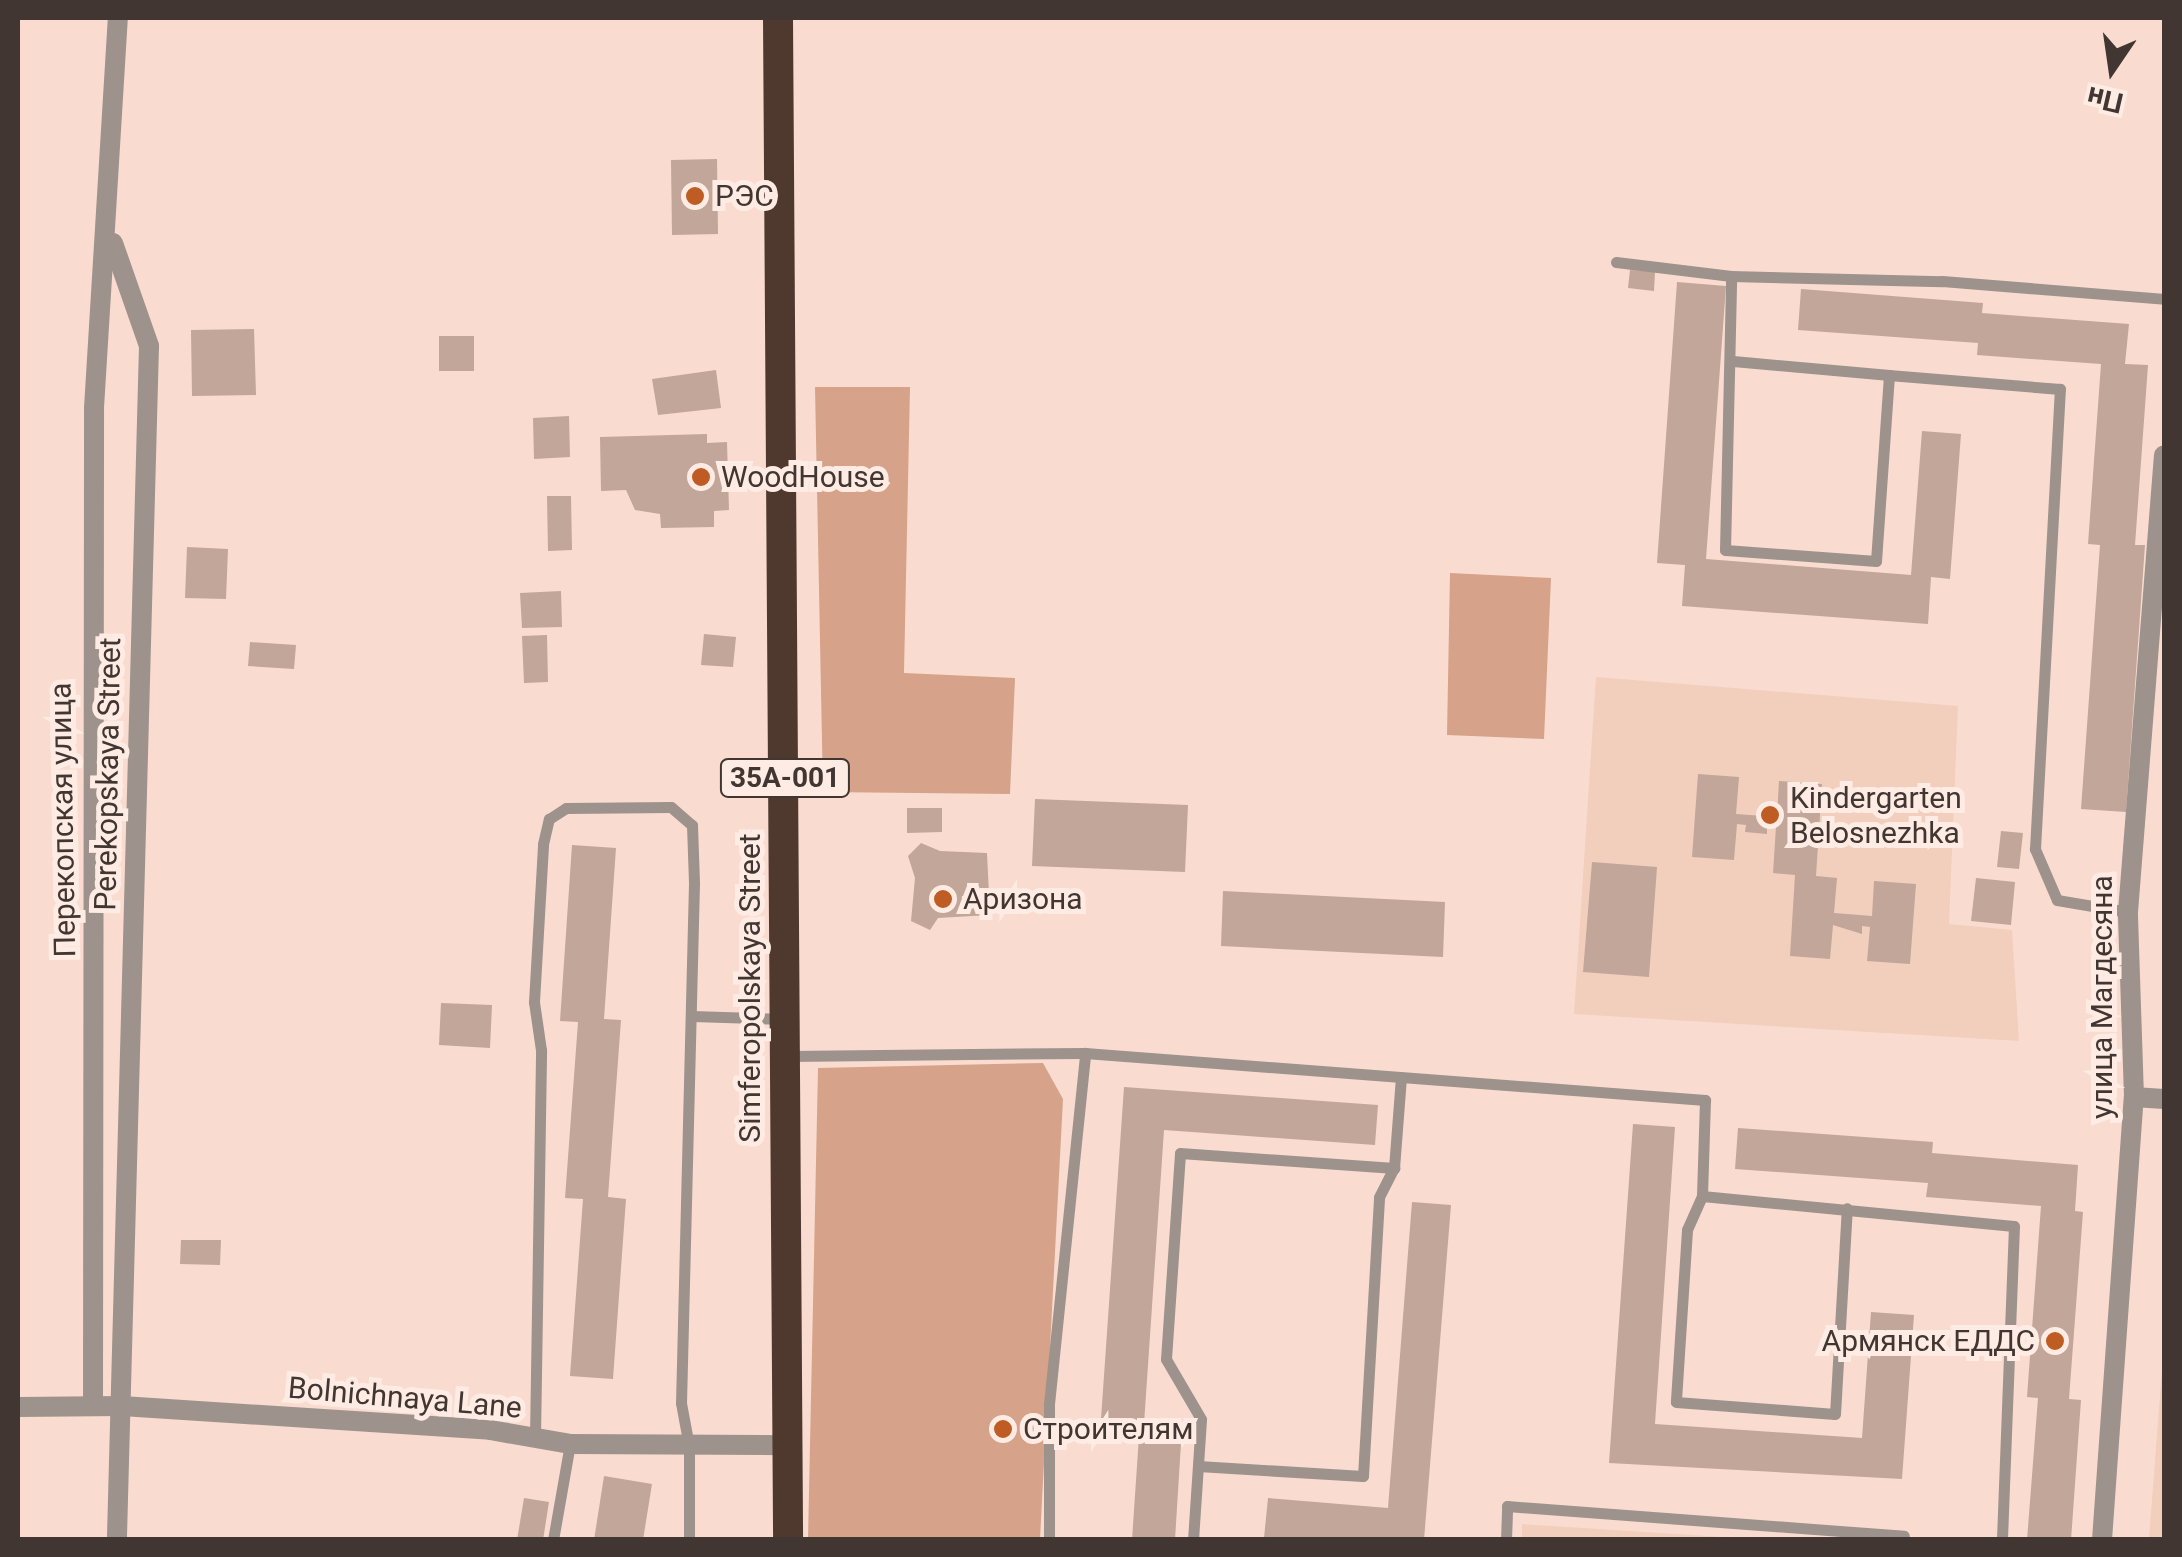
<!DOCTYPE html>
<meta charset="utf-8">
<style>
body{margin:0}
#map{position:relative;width:2182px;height:1557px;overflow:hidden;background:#f9dccf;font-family:Roboto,sans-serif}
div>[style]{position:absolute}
.built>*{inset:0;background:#f2cebd}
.green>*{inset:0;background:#d6a28a}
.building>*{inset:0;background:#c1a699}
.lane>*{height:11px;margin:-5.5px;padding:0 5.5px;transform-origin:5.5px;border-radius:5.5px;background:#9e928c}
.street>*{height:20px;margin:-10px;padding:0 10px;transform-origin:10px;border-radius:10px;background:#9e928c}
.highway>*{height:30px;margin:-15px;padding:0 15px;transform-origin:15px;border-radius:15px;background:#4f392e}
.dots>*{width:28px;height:28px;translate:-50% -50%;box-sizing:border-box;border:5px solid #feece4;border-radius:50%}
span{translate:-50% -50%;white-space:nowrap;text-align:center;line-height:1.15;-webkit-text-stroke:10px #feece4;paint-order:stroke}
.shield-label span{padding:2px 8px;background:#feece4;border:2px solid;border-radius:8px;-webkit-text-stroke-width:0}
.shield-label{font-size:28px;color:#413631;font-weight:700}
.poi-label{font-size:30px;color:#413631}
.left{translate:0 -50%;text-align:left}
.right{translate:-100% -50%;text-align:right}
.street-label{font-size:30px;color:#413631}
.frame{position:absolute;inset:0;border:20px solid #413631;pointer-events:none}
.north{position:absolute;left:2062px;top:20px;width:100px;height:100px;-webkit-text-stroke:8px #feece4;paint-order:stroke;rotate:193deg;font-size:28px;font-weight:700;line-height:40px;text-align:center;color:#413631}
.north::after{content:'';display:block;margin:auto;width:35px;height:45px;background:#413631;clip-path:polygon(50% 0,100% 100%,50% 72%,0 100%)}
</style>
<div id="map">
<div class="built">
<div style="clip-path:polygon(1596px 677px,1958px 706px,1949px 924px,2012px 930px,2019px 1041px,1574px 1014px)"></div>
<div style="clip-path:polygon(2164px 1344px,2164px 1539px,2149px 1539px)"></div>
<div style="clip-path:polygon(1522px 1524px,1754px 1539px,1522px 1539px)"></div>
</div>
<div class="green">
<div style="clip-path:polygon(815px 387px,910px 387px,904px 673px,1015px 678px,1010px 794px,823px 792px)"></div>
<div style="clip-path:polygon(1450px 573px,1551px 578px,1544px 739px,1447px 735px)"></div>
<div style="clip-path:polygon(1043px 1063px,1063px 1099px,1040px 1539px,808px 1540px,818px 1068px)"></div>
</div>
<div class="building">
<div style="clip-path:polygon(717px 159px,718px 234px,672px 235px,671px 160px)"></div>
<div style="clip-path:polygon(1630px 270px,1655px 271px,1654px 291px,1628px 288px)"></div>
<div style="clip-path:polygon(1677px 282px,1726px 286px,1706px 559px,1911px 575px,1922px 431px,1961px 434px,1950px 579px,1931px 577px,1928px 624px,1682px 606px,1685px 565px,1657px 563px)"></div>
<div style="clip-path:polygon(1801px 289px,1983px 303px,1982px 313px,2129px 324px,2125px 364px,2148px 365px,2135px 545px,2145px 545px,2126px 812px,2081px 809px,2100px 545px,2088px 544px,2101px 364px,1977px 355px,1978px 343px,1798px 330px)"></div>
<div style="clip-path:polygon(254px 329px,256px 395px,192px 396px,191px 330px)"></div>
<div style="clip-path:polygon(439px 336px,474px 336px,474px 371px,439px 371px)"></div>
<div style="clip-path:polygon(716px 370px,721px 408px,658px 415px,652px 379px)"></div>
<div style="clip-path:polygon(569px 416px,570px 457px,534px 459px,533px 418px)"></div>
<div style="clip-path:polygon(707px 434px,707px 443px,727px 442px,729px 510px,714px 511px,714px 527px,661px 528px,660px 514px,635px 510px,626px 490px,601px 491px,600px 437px)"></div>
<div style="clip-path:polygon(547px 496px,571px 496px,572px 550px,548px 551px)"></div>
<div style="clip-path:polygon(187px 547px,228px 549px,226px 599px,185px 598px)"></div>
<div style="clip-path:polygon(561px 591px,562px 627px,522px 628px,520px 593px)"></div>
<div style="clip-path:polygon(704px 634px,736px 637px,733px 667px,701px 665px)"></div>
<div style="clip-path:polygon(547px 635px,548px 682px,524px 683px,522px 636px)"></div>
<div style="clip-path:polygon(250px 642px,296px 645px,294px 669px,248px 666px)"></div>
<div style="clip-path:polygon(1698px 774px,1739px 777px,1736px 814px,1777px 817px,1779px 781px,1822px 784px,1816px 876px,1837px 878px,1834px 913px,1872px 916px,1874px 881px,1916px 884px,1910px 964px,1867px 961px,1870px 927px,1862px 926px,1862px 934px,1833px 925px,1830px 959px,1790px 956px,1795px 875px,1773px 873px,1776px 827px,1767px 826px,1767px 834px,1745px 832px,1746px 825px,1737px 824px,1734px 860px,1692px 857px)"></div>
<div style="clip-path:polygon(1035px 799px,1188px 805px,1185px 872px,1032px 866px)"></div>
<div style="clip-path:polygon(907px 808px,942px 808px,942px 832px,907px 833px)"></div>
<div style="clip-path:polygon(2001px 831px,2023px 833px,2019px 869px,1997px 867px)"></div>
<div style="clip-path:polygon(921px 843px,940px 851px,987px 853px,990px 915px,938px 918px,930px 930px,911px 921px,915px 878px,908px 856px)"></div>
<div style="clip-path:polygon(572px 845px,616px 848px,604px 1019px,621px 1020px,608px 1197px,626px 1199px,613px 1379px,570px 1376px,583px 1199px,565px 1198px,578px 1022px,560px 1021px)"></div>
<div style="clip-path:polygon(1592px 862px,1657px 867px,1649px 977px,1583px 972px)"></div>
<div style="clip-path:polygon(1976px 878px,2015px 882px,2011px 925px,1971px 921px)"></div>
<div style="clip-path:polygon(1223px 891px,1445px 902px,1443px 957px,1221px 946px)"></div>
<div style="clip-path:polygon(441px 1003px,492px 1005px,490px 1048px,439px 1045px)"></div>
<div style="clip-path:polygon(1124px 1087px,1378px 1105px,1375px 1145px,1164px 1130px,1144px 1424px,1182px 1427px,1175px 1540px,1132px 1540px,1140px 1421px,1101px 1419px)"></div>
<div style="clip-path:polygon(1633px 1124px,1675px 1127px,1655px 1424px,1862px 1438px,1871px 1312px,1914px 1315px,1902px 1479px,1609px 1463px)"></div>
<div style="clip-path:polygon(1738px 1128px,1933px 1142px,1932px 1153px,2078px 1165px,2075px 1211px,2083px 1212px,2069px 1399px,2081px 1400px,2071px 1540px,2027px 1540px,2038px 1398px,2027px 1397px,2041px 1206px,1926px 1197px,1928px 1183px,1735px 1169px)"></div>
<div style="clip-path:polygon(1412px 1202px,1451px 1205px,1424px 1540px,1264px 1538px,1268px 1498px,1388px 1508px)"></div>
<div style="clip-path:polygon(181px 1240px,221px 1240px,220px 1265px,180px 1264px)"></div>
<div style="clip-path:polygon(604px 1476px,652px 1484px,643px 1540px,594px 1540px)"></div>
<div style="clip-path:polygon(524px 1498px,549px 1502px,543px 1540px,517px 1540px)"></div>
</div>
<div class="lane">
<div style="left:1616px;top:262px;width:116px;rotate:6.9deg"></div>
<div style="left:1733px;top:361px;width:157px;rotate:5.1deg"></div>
<div style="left:2128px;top:912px;width:72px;rotate:-170.4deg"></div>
<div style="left:2057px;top:900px;width:56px;rotate:-113.3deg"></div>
<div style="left:2035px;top:849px;width:461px;rotate:-86.9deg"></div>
<div style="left:2060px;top:389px;width:172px;rotate:-175.3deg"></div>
<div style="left:1889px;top:375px;width:186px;rotate:94deg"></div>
<div style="left:1876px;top:561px;width:151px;rotate:-175.8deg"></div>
<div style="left:1725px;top:550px;width:274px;rotate:-88.7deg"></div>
<div style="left:1731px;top:276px;width:211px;rotate:1.4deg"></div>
<div style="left:1942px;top:281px;width:223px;rotate:4.6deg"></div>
<div style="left:692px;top:1016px;width:90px;rotate:1.9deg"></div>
<div style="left:788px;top:1056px;width:297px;rotate:-0.6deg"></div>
<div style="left:1085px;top:1053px;width:622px;rotate:4.34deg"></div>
<div style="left:1705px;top:1100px;width:96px;rotate:91.8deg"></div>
<div style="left:1702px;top:1196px;width:37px;rotate:114deg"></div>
<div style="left:1687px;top:1230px;width:172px;rotate:93.7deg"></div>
<div style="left:1676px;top:1402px;width:159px;rotate:4.3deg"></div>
<div style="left:1835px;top:1414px;width:206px;rotate:-86.7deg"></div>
<div style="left:1702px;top:1196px;width:313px;rotate:5.5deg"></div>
<div style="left:2014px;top:1226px;width:314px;rotate:92.2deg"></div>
<div style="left:535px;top:1438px;width:388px;rotate:-89.1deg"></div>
<div style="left:541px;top:1050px;width:49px;rotate:-98.3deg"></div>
<div style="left:534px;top:1002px;width:158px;rotate:-86.7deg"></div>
<div style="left:543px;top:844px;width:26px;rotate:-77deg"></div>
<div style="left:549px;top:819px;width:20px;rotate:-33deg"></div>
<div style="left:566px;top:808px;width:105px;rotate:-0.5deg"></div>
<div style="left:671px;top:807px;width:28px;rotate:41deg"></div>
<div style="left:692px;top:825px;width:58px;rotate:88deg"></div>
<div style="left:694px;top:883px;width:520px;rotate:91.43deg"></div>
<div style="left:681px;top:1403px;width:44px;rotate:79.5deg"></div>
<div style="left:689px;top:1446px;width:94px;rotate:90deg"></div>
<div style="left:1198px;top:1466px;width:165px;rotate:3.5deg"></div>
<div style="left:1363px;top:1476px;width:279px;rotate:-86.7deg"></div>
<div style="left:1379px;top:1197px;width:33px;rotate:-63deg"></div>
<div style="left:553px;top:1540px;width:97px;rotate:-80deg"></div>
<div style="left:1049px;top:1540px;width:136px;rotate:-90deg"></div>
<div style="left:1049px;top:1404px;width:353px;rotate:-84.1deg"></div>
<div style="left:1193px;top:1540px;width:121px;rotate:-86.2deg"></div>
<div style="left:1201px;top:1419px;width:69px;rotate:-120.3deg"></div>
<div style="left:1166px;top:1359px;width:206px;rotate:-86.1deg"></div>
<div style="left:1180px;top:1153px;width:215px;rotate:4deg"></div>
<div style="left:1394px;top:1168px;width:91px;rotate:-85.6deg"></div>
<div style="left:1506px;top:1540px;width:34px;rotate:-88deg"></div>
<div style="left:1507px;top:1506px;width:398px;rotate:4.3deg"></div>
</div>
<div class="street">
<div style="left:113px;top:243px;width:109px;rotate:70.7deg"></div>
<div style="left:149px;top:346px;width:1194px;rotate:91.54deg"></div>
<div style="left:2134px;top:1097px;width:30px;rotate:4deg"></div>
<div style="left:93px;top:1406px;width:998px;rotate:-89.94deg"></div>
<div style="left:94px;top:408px;width:391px;rotate:-86.5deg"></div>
<div style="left:18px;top:1407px;width:104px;rotate:-0.6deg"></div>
<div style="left:122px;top:1406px;width:369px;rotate:3.7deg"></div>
<div style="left:490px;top:1430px;width:81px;rotate:9.9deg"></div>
<div style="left:570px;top:1444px;width:218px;rotate:0.3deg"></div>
<div style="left:2102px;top:1540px;width:444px;rotate:-85.9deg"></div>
<div style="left:2134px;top:1097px;width:185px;rotate:-91.9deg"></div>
<div style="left:2128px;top:912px;width:458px;rotate:-85.5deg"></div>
</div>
<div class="highway">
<div style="left:778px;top:18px;width:1522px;rotate:89.62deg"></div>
</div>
<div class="dots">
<div style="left:695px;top:196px;background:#bf5c23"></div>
<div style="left:701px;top:477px;background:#bf5c23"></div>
<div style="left:1770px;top:815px;background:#bf5c23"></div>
<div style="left:943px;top:899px;background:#bf5c23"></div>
<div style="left:2055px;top:1341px;background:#bf5c23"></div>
<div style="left:1003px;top:1429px;background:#bf5c23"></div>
</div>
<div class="shield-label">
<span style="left:785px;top:778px">35А-001</span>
</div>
<div class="poi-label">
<span class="left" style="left:715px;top:196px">РЭС</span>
<span class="left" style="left:721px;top:477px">WoodHouse</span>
<span class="left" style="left:1790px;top:815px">Kindergarten<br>Belosnezhka</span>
<span class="left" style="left:963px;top:899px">Аризона</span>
<span class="right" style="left:2035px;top:1341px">Армянск ЕДДС</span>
<span class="left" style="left:1023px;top:1429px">Строителям</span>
</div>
<div class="street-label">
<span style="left:108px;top:774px;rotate:-89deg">Perekopskaya Street</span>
<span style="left:63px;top:820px;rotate:-91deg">Перекопская улица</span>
<span style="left:750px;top:988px;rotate:-90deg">Simferopolskaya Street</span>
<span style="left:2102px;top:997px;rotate:-90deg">улица Магдесяна</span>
<span style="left:405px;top:1398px;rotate:5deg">Bolnichnaya Lane</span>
</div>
<div class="frame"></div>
<div class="north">Пн</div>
</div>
